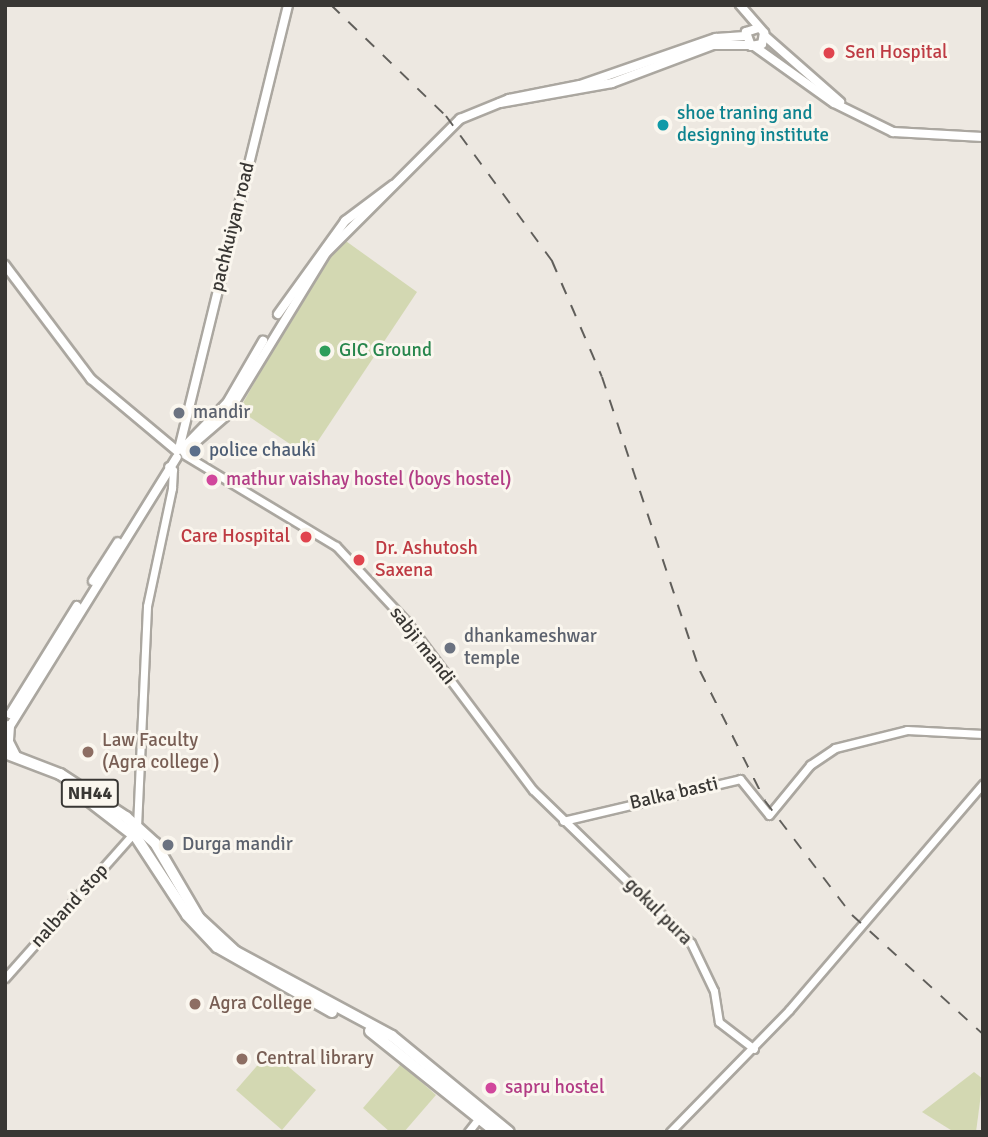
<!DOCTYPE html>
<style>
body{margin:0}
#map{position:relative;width:988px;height:1137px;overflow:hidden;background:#ede8e1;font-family:Signika,sans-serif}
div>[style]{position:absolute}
.green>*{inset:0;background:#d3d8b2}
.roads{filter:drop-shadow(2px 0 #aba7a0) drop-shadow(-2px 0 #aba7a0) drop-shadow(0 2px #aba7a0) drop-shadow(0 -2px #aba7a0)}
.tertiary>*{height:7px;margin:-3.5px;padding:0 3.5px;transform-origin:3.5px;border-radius:3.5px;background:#fff}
.secondary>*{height:8px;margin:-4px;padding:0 4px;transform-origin:4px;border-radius:4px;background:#fff}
.trunk>*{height:10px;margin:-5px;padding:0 5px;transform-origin:5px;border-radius:5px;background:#fff}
.rail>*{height:2px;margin-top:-1px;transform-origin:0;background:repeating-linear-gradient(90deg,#605e5a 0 12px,transparent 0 24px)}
.dots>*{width:19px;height:19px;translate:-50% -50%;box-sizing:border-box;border:4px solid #faf6ee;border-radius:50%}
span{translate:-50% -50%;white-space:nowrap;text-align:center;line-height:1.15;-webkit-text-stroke:6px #faf6ee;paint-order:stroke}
.shield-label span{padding:2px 5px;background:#faf6ee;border:2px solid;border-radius:5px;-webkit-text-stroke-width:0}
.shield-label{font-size:18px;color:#393734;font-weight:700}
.health-label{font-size:19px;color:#be3a42}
.left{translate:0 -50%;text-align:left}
.right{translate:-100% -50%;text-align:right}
.culture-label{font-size:19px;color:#0d838f}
.street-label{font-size:19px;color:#393734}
.leisure-label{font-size:19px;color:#27864d}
.worship-label{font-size:19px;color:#5b616d}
.service-label{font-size:19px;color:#4e5e75}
.hotel-label{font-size:19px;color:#b23c85}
.education-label{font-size:19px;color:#785e54}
.frame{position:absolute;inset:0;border:7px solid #393734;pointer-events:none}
</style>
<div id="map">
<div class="green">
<div style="clip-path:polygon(343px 239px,417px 292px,308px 456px,239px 410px,312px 280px)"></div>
<div style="clip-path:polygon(270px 1051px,316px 1090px,282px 1130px,236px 1090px)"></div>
<div style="clip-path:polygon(401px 1064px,436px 1095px,404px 1132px,390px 1132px,363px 1108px)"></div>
<div style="clip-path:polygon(974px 1072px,983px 1079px,976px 1132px,954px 1132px,922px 1112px)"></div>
</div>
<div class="roads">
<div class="tertiary">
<div style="left:185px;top:455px;width:176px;rotate:31.1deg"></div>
<div style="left:336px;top:546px;width:103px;rotate:47deg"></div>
<div style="left:406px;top:621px;width:211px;rotate:53.1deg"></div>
<div style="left:533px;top:790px;width:220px;rotate:44.1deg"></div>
<div style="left:691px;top:943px;width:53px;rotate:64.4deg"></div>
<div style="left:714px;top:991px;width:31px;rotate:81deg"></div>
<div style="left:719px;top:1022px;width:44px;rotate:37.6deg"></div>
<div style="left:563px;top:821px;width:182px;rotate:-13.3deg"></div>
<div style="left:740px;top:779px;width:46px;rotate:51.1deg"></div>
<div style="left:769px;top:815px;width:65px;rotate:-50.6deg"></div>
<div style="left:810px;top:765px;width:30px;rotate:-34deg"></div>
<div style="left:835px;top:748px;width:74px;rotate:-14deg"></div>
<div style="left:907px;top:730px;width:76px;rotate:3deg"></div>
<div style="left:137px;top:827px;width:221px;rotate:-87.4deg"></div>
<div style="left:147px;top:606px;width:121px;rotate:-78deg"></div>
<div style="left:172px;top:488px;width:18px;rotate:-87deg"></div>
<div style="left:173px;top:470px;width:6px;rotate:-141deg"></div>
<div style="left:5px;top:978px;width:193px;rotate:-48.4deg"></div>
<div style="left:468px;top:1132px;width:18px;rotate:-52deg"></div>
<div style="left:670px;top:1132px;width:170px;rotate:-45.7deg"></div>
<div style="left:789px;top:1010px;width:298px;rotate:-49.4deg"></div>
</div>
<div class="secondary">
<div style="left:740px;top:5px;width:37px;rotate:49deg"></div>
<div style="left:764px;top:33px;width:11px;rotate:100deg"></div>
<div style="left:762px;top:44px;width:11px;rotate:170deg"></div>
<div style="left:751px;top:46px;width:15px;rotate:-110deg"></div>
<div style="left:746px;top:32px;width:13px;rotate:-18deg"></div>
<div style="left:765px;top:36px;width:100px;rotate:41.3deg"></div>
<div style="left:754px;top:46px;width:98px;rotate:35.5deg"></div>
<div style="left:834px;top:103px;width:66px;rotate:26.2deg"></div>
<div style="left:893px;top:132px;width:90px;rotate:3.2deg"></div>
<div style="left:500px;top:103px;width:114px;rotate:-10.1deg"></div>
<div style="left:612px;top:83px;width:108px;rotate:-20.6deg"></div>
<div style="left:713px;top:45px;width:36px"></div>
<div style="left:5px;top:265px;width:143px;rotate:53deg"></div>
<div style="left:91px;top:379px;width:112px;rotate:39.9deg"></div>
<div style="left:278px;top:314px;width:115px;rotate:-54.2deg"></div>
<div style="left:345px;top:221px;width:60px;rotate:-36.9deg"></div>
<div style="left:184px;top:447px;width:62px;rotate:-45.7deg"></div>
<div style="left:227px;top:403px;width:72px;rotate:-59.9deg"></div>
<div style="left:179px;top:449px;width:457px;rotate:-76.2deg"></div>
<div style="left:184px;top:452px;width:57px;rotate:-40.7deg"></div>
<div style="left:227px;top:415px;width:190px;rotate:-58.6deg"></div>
<div style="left:326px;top:253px;width:190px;rotate:-45deg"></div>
<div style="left:460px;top:119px;width:53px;rotate:-22.2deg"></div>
<div style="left:509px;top:99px;width:72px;rotate:-11.2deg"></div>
<div style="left:580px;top:85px;width:144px;rotate:-19.1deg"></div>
<div style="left:716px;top:38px;width:29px;rotate:-4deg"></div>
<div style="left:93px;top:581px;width:46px;rotate:-57.3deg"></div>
<div style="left:10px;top:714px;width:127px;rotate:-58.2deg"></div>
<div style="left:7px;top:731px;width:322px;rotate:-58.2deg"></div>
</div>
<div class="trunk">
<div style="left:9px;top:726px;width:16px;rotate:94deg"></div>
<div style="left:8px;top:742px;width:16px;rotate:63deg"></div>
<div style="left:5px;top:753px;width:59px;rotate:20.9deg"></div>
<div style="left:60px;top:774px;width:79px;rotate:33.1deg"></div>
<div style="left:126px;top:817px;width:39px;rotate:42deg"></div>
<div style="left:155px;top:843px;width:87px;rotate:59.6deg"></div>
<div style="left:199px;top:918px;width:50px;rotate:42.6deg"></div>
<div style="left:236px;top:952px;width:177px;rotate:28.3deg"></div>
<div style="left:392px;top:1036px;width:151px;rotate:39.4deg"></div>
<div style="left:79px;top:793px;width:72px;rotate:37.7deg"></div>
<div style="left:136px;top:837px;width:93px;rotate:56.8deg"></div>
<div style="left:187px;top:915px;width:44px;rotate:46.8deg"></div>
<div style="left:217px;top:947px;width:132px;rotate:29.5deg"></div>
<div style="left:370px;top:1031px;width:161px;rotate:38.7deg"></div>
</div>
</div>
<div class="rail">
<div style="left:331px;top:5px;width:160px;rotate:44deg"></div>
<div style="left:446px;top:116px;width:180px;rotate:53.8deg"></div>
<div style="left:552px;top:261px;width:126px;rotate:66.7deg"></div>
<div style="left:602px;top:377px;width:310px;rotate:71.6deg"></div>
<div style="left:700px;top:671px;width:145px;rotate:63.4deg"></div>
<div style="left:765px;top:801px;width:143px;rotate:52.7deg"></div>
<div style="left:852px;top:915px;width:177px;rotate:42.3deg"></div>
</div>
<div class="dots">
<div style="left:829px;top:53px;background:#e0444e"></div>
<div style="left:663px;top:125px;background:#0f9aa8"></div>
<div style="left:325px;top:351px;background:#2e9e5b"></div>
<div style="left:179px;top:413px;background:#6b7280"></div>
<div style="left:195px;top:451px;background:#5c6f8a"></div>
<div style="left:212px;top:480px;background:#d1479c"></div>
<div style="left:306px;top:537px;background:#e0444e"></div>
<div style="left:359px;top:560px;background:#e0444e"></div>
<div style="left:450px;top:648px;background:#6b7280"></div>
<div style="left:88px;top:752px;background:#8d6e63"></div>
<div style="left:168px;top:845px;background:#6b7280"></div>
<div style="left:195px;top:1004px;background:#8d6e63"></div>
<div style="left:242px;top:1059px;background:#8d6e63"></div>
<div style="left:491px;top:1088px;background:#d1479c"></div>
</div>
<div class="shield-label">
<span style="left:90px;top:793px">NH44</span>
</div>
<div class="health-label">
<span class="left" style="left:845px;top:53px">Sen Hospital</span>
<span class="right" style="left:290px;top:537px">Care Hospital</span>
<span class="left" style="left:375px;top:560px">Dr. Ashutosh<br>Saxena</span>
</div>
<div class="culture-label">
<span class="left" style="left:677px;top:125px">shoe traning and<br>designing institute</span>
</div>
<div class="street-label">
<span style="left:233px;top:227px;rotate:-76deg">pachkuiyan road</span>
<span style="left:422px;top:646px;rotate:52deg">sabji mandi</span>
<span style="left:674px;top:794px;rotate:-13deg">Balka basti</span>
<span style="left:70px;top:906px;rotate:-48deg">nalband stop</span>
<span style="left:658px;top:912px;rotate:45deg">gokul pura</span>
</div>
<div class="leisure-label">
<span class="left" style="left:339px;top:351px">GIC Ground</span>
</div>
<div class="worship-label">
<span class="left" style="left:193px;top:413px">mandir</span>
<span class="left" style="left:464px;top:648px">dhankameshwar<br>temple</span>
<span class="left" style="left:182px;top:845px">Durga mandir</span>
</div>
<div class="service-label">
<span class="left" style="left:209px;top:451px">police chauki</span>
</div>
<div class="hotel-label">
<span class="left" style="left:226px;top:480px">mathur vaishay hostel (boys hostel)</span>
<span class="left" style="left:505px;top:1088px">sapru hostel</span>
</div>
<div class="education-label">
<span class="left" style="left:102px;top:752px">Law Faculty<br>(Agra college )</span>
<span class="left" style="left:209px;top:1004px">Agra College</span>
<span class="left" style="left:256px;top:1059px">Central library</span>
</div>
<div class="frame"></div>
</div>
